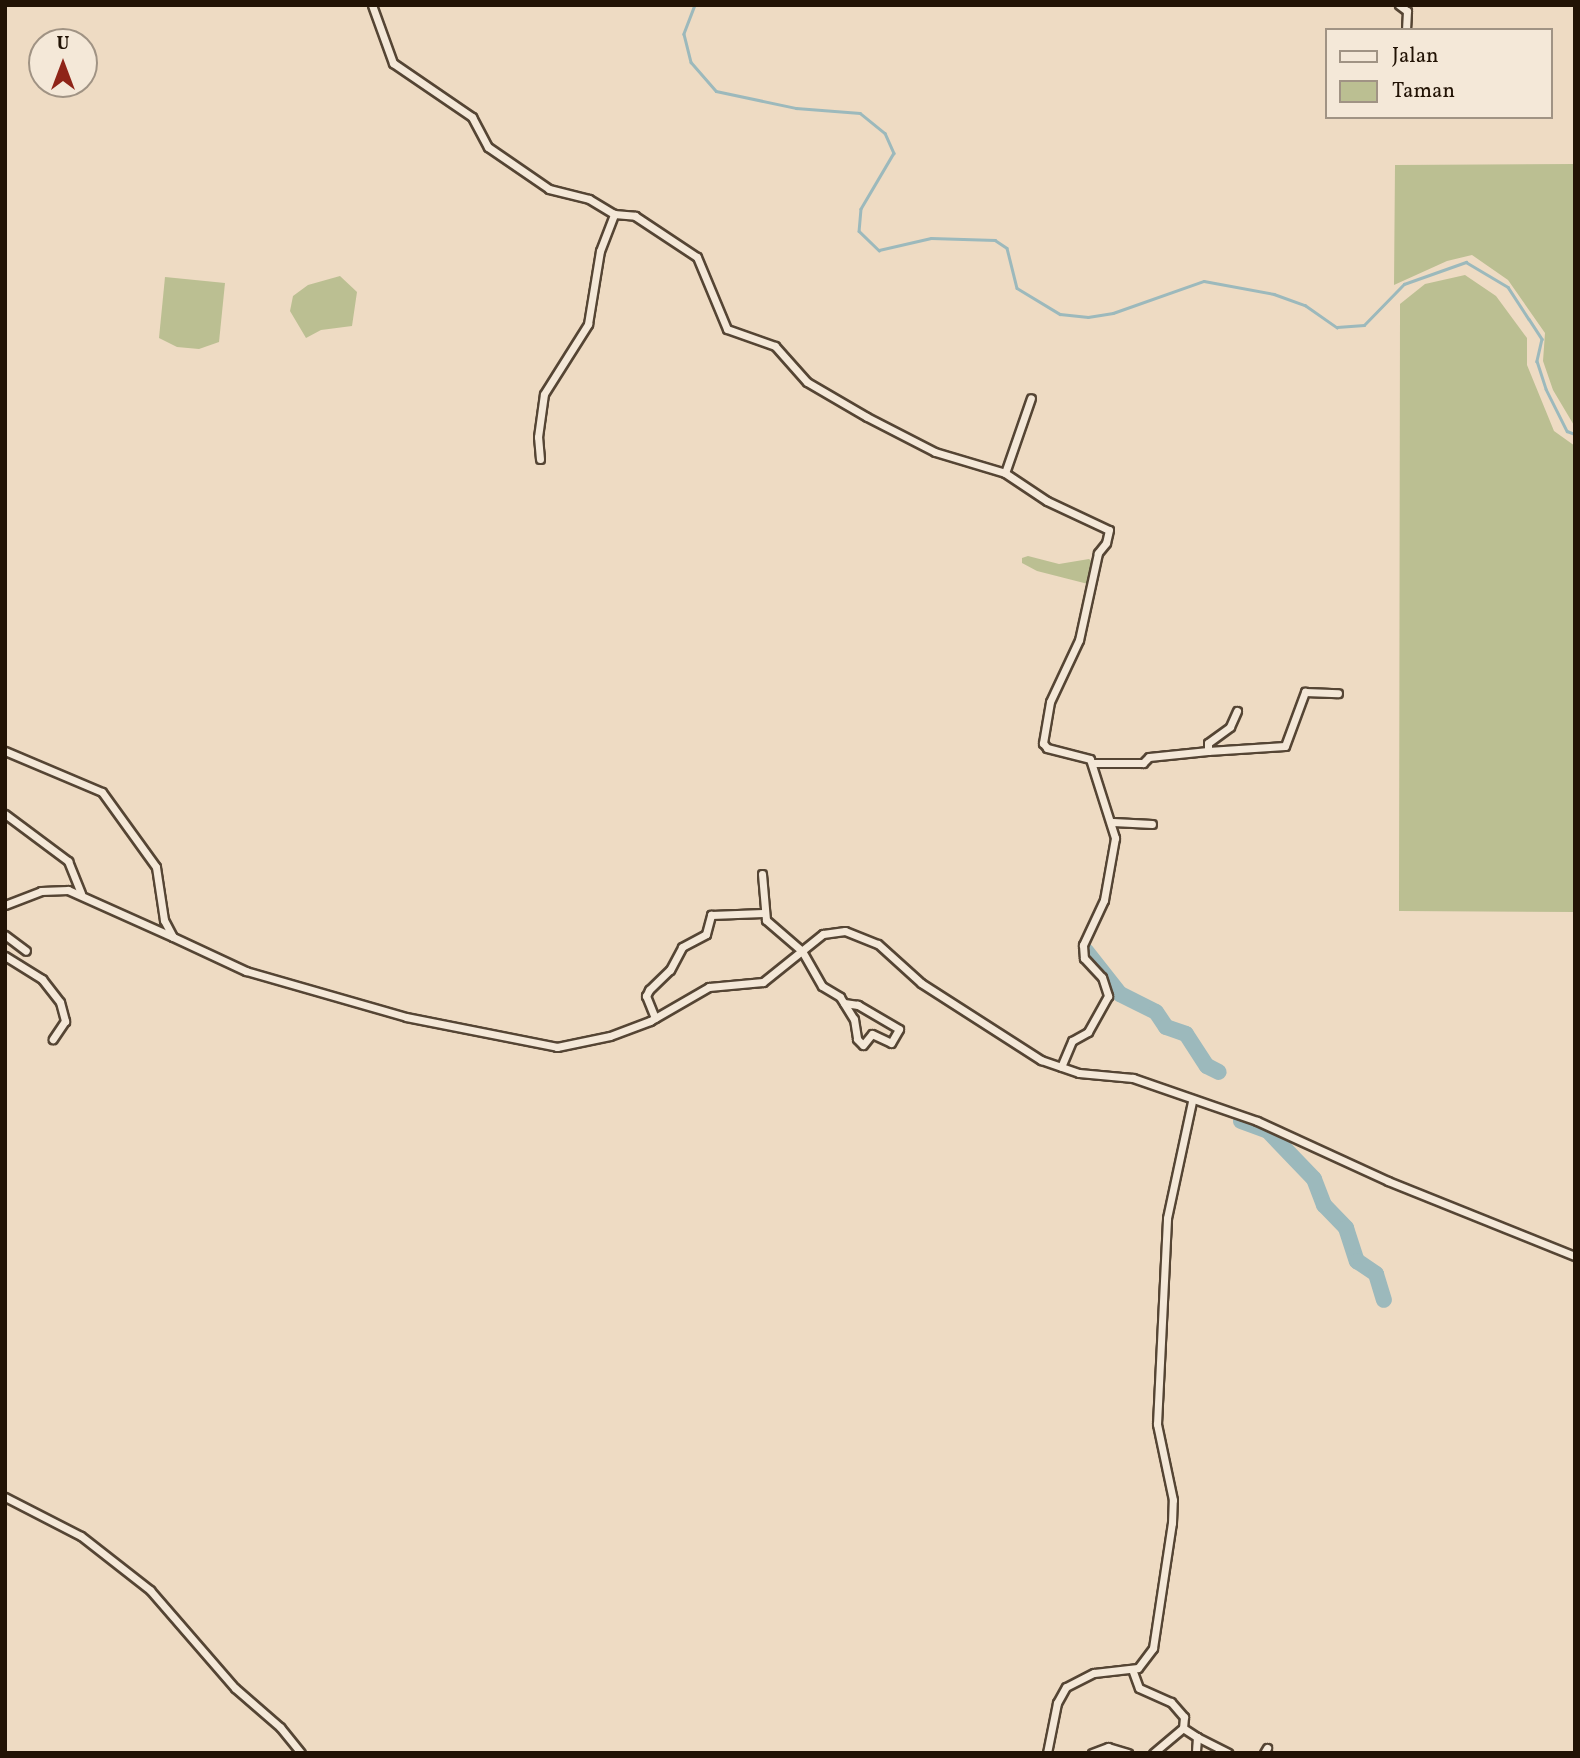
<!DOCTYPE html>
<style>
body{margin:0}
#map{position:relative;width:1580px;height:1758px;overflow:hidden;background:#eedbc3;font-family:Vollkorn,serif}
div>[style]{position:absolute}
.green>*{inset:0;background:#bbbf92}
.stream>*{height:2.5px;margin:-1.25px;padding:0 1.25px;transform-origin:1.25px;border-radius:1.25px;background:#9cb9bc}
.river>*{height:16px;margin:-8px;padding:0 8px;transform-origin:8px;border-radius:8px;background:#9cb9bc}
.roads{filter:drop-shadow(2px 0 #554534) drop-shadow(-2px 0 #554534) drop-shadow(0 2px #554534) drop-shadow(0 -2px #554534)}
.minor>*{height:7px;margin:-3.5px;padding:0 3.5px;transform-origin:3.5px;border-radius:3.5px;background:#f4e8d8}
span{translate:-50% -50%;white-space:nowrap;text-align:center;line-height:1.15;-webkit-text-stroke:5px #f4e8d8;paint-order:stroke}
.frame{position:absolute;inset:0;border:7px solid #221305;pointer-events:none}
.legend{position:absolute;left:1325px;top:28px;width:228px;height:91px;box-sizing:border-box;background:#f4e8d8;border:2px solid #a09384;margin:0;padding:9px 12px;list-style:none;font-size:21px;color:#221305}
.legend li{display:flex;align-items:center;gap:14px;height:35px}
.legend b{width:35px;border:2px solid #a09384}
.north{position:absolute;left:28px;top:28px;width:70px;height:70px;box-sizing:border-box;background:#f4e8d8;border:2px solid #a09384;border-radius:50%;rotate:0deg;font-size:19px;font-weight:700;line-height:28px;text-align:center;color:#221305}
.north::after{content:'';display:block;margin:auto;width:24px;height:32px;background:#8f2418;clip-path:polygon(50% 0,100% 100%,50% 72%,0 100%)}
</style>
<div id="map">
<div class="green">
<div style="clip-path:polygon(1575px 164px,1575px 427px,1553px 390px,1543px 361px,1545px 333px,1508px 280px,1472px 255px,1447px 261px,1394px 285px,1395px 165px)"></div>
<div style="clip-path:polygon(1465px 275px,1496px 296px,1527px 338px,1527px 365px,1554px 431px,1575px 446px,1575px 912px,1399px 911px,1400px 304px,1425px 284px)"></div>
<div style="clip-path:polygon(340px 276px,357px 292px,352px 326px,321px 330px,306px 338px,290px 311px,293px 296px,308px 285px)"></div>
<div style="clip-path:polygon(165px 277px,225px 283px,219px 342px,199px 349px,177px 347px,159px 338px)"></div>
<div style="clip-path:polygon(1028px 556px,1059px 564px,1089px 559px,1095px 564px,1088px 584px,1037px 571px,1022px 563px,1022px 558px)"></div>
</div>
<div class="stream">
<div style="left:695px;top:5px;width:31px;rotate:111deg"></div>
<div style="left:684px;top:34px;width:29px;rotate:76deg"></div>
<div style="left:691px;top:62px;width:38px;rotate:49deg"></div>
<div style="left:716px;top:91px;width:82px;rotate:12deg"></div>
<div style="left:796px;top:108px;width:64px;rotate:4.5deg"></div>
<div style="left:860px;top:113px;width:32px;rotate:39deg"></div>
<div style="left:885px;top:133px;width:22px;rotate:66deg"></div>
<div style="left:894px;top:153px;width:65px;rotate:120.5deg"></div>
<div style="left:861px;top:209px;width:22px;rotate:95deg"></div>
<div style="left:859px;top:231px;width:28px;rotate:44deg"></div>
<div style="left:879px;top:250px;width:53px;rotate:-13deg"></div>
<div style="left:931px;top:238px;width:64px;rotate:1.8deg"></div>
<div style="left:995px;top:240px;width:14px;rotate:34deg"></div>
<div style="left:1007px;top:248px;width:41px;rotate:76deg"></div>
<div style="left:1017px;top:288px;width:50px;rotate:31.2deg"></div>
<div style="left:1060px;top:314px;width:28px;rotate:6deg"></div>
<div style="left:1088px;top:317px;width:25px;rotate:-9deg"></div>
<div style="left:1113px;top:313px;width:96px;rotate:-19.4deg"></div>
<div style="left:1204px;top:281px;width:71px;rotate:10.5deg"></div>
<div style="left:1274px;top:294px;width:33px;rotate:20deg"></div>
<div style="left:1305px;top:305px;width:39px;rotate:35deg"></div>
<div style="left:1337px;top:327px;width:27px;rotate:-4deg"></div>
<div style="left:1364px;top:325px;width:57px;rotate:-45.7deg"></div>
<div style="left:1404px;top:284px;width:66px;rotate:-19.5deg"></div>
<div style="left:1466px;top:262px;width:49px;rotate:30.8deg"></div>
<div style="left:1508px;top:287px;width:38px;rotate:57deg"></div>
<div style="left:1529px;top:319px;width:24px;rotate:57deg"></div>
<div style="left:1542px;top:339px;width:23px;rotate:103deg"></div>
<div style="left:1537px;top:361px;width:29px;rotate:72deg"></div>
<div style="left:1546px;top:389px;width:47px;rotate:63.4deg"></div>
<div style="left:1567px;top:431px;width:9px;rotate:21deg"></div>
</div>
<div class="river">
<div style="left:1086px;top:951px;width:55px;rotate:51.7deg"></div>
<div style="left:1120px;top:994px;width:40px;rotate:26.6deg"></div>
<div style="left:1156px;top:1012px;width:18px;rotate:56deg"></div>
<div style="left:1166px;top:1027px;width:21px;rotate:19deg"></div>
<div style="left:1186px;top:1034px;width:38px;rotate:57deg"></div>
<div style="left:1207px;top:1066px;width:13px;rotate:27deg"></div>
<div style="left:1241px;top:1121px;width:29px;rotate:20deg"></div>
<div style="left:1268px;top:1131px;width:66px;rotate:46.2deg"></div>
<div style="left:1314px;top:1179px;width:28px;rotate:69deg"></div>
<div style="left:1324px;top:1205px;width:32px;rotate:46deg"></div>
<div style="left:1346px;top:1228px;width:35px;rotate:72deg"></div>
<div style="left:1357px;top:1261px;width:23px;rotate:34deg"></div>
<div style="left:1376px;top:1274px;width:27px;rotate:73deg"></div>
</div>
<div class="roads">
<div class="minor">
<div style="left:372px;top:5px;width:62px;rotate:70.1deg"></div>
<div style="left:393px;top:63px;width:96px;rotate:34.4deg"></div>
<div style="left:472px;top:117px;width:34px;rotate:62deg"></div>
<div style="left:488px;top:147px;width:74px;rotate:34.5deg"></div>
<div style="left:549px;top:189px;width:41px;rotate:14deg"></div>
<div style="left:589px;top:199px;width:29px;rotate:31deg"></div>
<div style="left:614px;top:214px;width:21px;rotate:5deg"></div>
<div style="left:635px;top:216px;width:74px;rotate:33.5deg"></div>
<div style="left:697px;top:257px;width:78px;rotate:67.4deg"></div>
<div style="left:727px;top:329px;width:51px;rotate:19.5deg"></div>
<div style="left:775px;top:346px;width:48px;rotate:48.4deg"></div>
<div style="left:807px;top:382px;width:69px;rotate:30.3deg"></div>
<div style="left:867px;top:417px;width:76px;rotate:27.2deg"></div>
<div style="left:935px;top:452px;width:73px;rotate:16.7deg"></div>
<div style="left:1005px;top:473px;width:50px;rotate:33.7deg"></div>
<div style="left:1047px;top:501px;width:68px;rotate:25.1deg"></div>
<div style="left:1109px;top:530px;width:13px;rotate:103deg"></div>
<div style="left:1106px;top:543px;width:13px;rotate:129deg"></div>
<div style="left:1098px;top:553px;width:89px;rotate:102.3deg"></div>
<div style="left:1079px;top:640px;width:68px;rotate:115.1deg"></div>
<div style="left:1050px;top:702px;width:42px;rotate:99.7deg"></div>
<div style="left:1043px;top:743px;width:6px;rotate:51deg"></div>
<div style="left:1047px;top:748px;width:44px;rotate:14.3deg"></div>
<div style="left:1090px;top:759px;width:83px;rotate:72.4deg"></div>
<div style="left:1115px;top:838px;width:63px;rotate:100.1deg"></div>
<div style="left:1104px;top:900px;width:50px;rotate:115deg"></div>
<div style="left:1083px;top:945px;width:13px;rotate:86deg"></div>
<div style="left:1084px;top:958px;width:26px;rotate:47deg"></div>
<div style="left:1102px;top:977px;width:20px;rotate:72deg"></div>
<div style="left:1108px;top:996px;width:41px;rotate:119.1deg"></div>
<div style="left:1088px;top:1032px;width:18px;rotate:151deg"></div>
<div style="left:1072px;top:1041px;width:28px;rotate:113deg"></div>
<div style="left:1399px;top:5px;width:10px;rotate:37deg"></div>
<div style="left:1407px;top:11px;width:19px;rotate:93deg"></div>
<div style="left:540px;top:459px;width:22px;rotate:-95deg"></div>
<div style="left:538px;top:437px;width:43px;rotate:-82.1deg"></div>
<div style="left:544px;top:394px;width:83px;rotate:-57.8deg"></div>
<div style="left:588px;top:324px;width:74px;rotate:-80.7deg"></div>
<div style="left:600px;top:251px;width:40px;rotate:-69deg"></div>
<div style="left:1005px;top:473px;width:79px;rotate:-70.9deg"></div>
<div style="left:1237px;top:711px;width:17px;rotate:114deg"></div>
<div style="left:1230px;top:727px;width:27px;rotate:144deg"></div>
<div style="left:1208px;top:743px;width:8px;rotate:90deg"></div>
<div style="left:1208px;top:751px;width:77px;rotate:-3.7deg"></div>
<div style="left:1285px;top:746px;width:58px;rotate:-69.7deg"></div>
<div style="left:1305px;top:692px;width:33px;rotate:2deg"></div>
<div style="left:5px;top:751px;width:105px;rotate:22.9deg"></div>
<div style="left:102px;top:792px;width:92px;rotate:54.2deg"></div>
<div style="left:156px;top:867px;width:54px;rotate:81.4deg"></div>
<div style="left:164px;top:920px;width:19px;rotate:62deg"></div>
<div style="left:173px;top:937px;width:81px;rotate:25deg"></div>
<div style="left:246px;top:971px;width:166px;rotate:16deg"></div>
<div style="left:406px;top:1017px;width:154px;rotate:11.2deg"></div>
<div style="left:557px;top:1047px;width:54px;rotate:-11.7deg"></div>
<div style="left:610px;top:1036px;width:43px;rotate:-20.6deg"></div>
<div style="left:650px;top:1021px;width:68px;rotate:-30deg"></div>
<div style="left:709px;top:987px;width:54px;rotate:-5.3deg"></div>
<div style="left:763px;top:982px;width:77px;rotate:-38.7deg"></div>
<div style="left:823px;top:934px;width:22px;rotate:-8deg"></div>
<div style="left:845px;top:931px;width:35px;rotate:22deg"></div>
<div style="left:878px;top:944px;width:58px;rotate:42.2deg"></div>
<div style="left:921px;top:983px;width:143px;rotate:32.7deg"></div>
<div style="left:1041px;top:1060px;width:40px;rotate:18.9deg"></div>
<div style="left:1079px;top:1073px;width:54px;rotate:5.3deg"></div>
<div style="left:1133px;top:1078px;width:131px;rotate:19.1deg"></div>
<div style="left:1257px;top:1121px;width:144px;rotate:24.6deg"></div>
<div style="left:1388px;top:1181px;width:201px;rotate:21.9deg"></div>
<div style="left:1092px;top:763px;width:51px"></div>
<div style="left:1143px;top:763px;width:8px;rotate:-45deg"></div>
<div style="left:1149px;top:757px;width:59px;rotate:-5.8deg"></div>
<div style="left:5px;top:814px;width:79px;rotate:36.7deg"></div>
<div style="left:68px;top:861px;width:35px;rotate:68deg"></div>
<div style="left:1113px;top:822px;width:39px;rotate:3deg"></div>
<div style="left:762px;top:874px;width:46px;rotate:85deg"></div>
<div style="left:766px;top:920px;width:48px;rotate:40.7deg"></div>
<div style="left:802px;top:951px;width:40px;rotate:60.3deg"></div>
<div style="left:822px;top:986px;width:21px;rotate:31deg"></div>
<div style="left:840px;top:997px;width:26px;rotate:58deg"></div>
<div style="left:854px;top:1019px;width:20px;rotate:81deg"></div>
<div style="left:857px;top:1039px;width:8px;rotate:45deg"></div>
<div style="left:863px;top:1045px;width:14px;rotate:-51deg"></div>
<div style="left:872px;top:1034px;width:21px;rotate:25deg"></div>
<div style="left:891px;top:1043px;width:16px;rotate:-60deg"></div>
<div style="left:899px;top:1029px;width:48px;rotate:-149.7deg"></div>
<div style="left:858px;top:1005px;width:14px;rotate:-172deg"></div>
<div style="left:5px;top:905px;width:39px;rotate:-21deg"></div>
<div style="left:41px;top:891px;width:27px;rotate:-2deg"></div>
<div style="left:68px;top:890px;width:115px;rotate:24.1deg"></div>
<div style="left:5px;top:935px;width:26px;rotate:37deg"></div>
<div style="left:5px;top:956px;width:44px;rotate:31.9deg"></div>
<div style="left:42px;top:979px;width:29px;rotate:52deg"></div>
<div style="left:60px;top:1002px;width:20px;rotate:75deg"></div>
<div style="left:65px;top:1021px;width:22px;rotate:124deg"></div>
<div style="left:655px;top:1018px;width:24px;rotate:-112deg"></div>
<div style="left:646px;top:996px;width:7px;rotate:-63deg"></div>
<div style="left:649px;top:990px;width:29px;rotate:-44deg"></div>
<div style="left:670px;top:970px;width:26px;rotate:-62deg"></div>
<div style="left:682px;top:947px;width:27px;rotate:-28deg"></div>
<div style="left:706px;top:934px;width:20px;rotate:-75deg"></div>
<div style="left:711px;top:915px;width:52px;rotate:-2.2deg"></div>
<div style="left:5px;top:1497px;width:85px;rotate:27.2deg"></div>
<div style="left:81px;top:1536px;width:88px;rotate:38deg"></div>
<div style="left:150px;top:1590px;width:130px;rotate:49.1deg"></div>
<div style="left:235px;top:1688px;width:60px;rotate:40.9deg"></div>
<div style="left:280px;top:1727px;width:33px;rotate:51deg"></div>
<div style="left:1132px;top:1669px;width:20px;rotate:70deg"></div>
<div style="left:1139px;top:1688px;width:35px;rotate:24deg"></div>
<div style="left:1171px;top:1702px;width:20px;rotate:49deg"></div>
<div style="left:1184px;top:1717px;width:11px;rotate:95deg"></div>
<div style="left:1183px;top:1728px;width:39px;rotate:140deg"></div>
<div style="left:1183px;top:1728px;width:17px;rotate:33deg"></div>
<div style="left:1197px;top:1737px;width:16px;rotate:94deg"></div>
<div style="left:1197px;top:1737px;width:35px;rotate:27deg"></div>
<div style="left:1047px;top:1753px;width:51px;rotate:-78.7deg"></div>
<div style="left:1057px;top:1703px;width:18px;rotate:-61deg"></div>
<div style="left:1066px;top:1687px;width:31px;rotate:-27deg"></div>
<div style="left:1094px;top:1673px;width:44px;rotate:-6.5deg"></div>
<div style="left:1138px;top:1668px;width:25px;rotate:-53deg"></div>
<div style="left:1153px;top:1648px;width:126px;rotate:-81.4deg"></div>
<div style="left:1172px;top:1523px;width:23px;rotate:-88deg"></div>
<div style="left:1173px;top:1500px;width:78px;rotate:-101.9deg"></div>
<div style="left:1157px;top:1424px;width:206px;rotate:-87.2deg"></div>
<div style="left:1167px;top:1218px;width:120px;rotate:-77.9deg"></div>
<div style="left:1092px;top:1753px;width:17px;rotate:-21deg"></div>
<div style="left:1108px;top:1747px;width:21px;rotate:17deg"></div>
<div style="left:1264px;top:1753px;width:6px;rotate:-59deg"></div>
</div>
</div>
<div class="frame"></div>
<ul class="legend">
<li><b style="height:9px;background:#f4e8d8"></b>Jalan</li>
<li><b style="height:19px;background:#bbbf92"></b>Taman</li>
</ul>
<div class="north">U</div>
</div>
